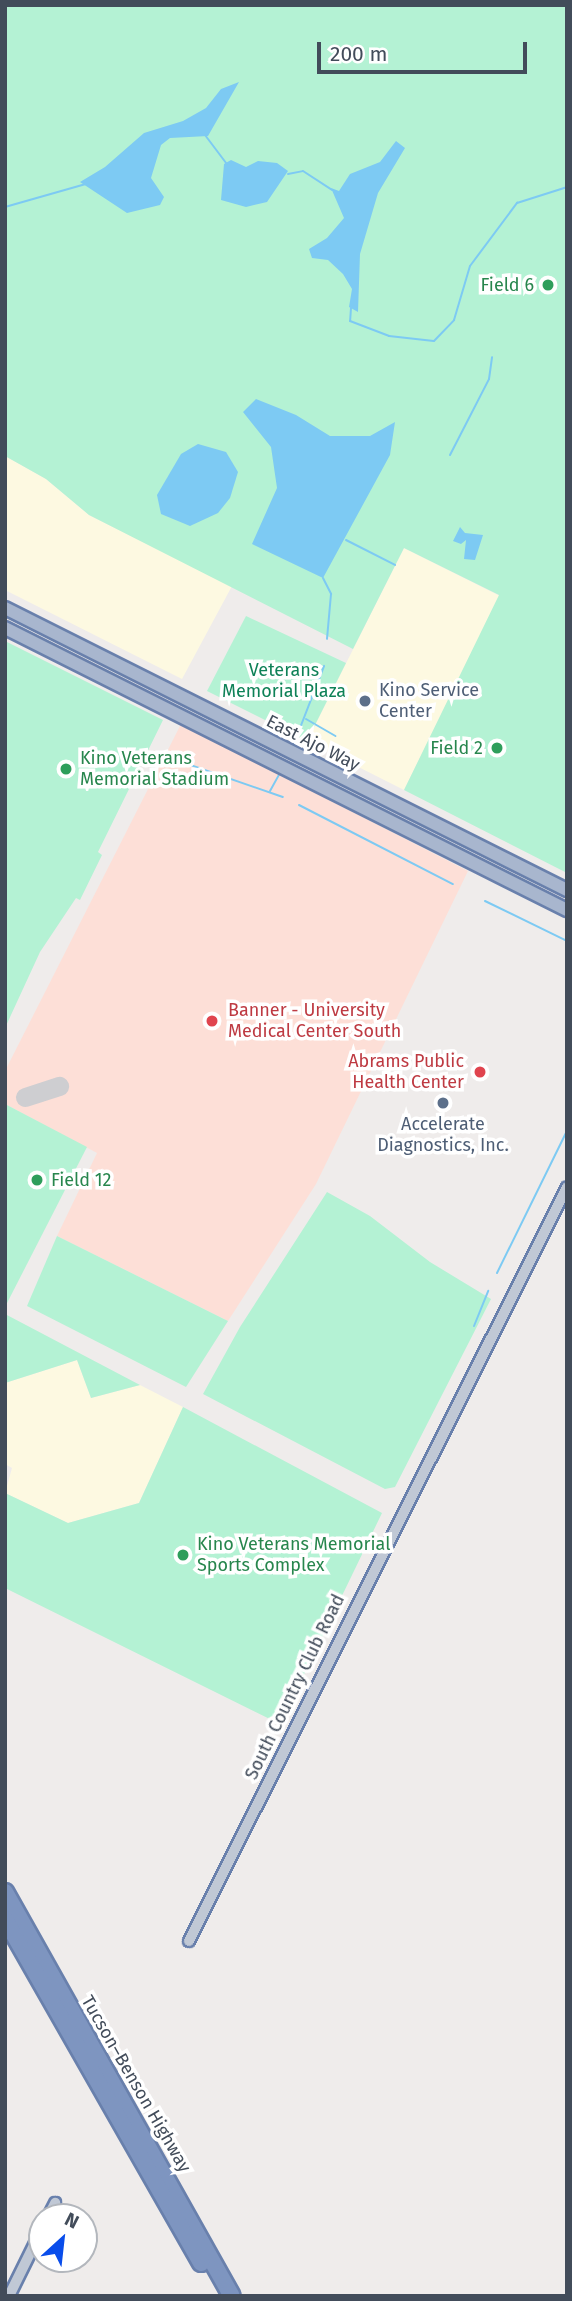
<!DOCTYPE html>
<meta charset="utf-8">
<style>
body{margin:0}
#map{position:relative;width:572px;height:2301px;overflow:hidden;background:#efeceb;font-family:"Fira Sans",sans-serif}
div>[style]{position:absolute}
.commercial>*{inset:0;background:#fdf9e1}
.medical>*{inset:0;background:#fddfd7}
.green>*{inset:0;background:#b4f2d4}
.water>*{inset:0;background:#7dcaf3}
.stream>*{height:2px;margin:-1px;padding:0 1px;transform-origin:1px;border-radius:1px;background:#7dcaf3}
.taxiway>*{height:19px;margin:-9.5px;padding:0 9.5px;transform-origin:9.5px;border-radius:9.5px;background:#ceced1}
.roads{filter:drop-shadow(2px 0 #6980ac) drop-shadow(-2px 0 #6980ac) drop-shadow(0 2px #6980ac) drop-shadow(0 -2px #6980ac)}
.minor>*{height:10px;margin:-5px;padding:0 5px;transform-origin:5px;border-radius:5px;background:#c0c8d5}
.major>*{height:12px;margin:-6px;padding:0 6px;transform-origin:6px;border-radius:6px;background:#a8b6ce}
.highway>*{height:16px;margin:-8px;padding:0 8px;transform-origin:8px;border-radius:8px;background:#7e95c0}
.dots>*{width:19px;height:19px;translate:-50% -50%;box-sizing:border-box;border:4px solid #fff;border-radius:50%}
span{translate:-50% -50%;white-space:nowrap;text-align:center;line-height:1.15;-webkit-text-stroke:7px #fff;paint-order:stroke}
.leisure-label{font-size:18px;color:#27864d}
.right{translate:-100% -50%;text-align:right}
.left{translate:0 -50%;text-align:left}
.park-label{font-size:18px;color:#0e8157}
.service-label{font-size:18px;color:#4e5e75}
.street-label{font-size:18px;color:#424c5a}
.health-label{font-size:18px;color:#be3a42}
.frame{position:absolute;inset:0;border:7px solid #424c5a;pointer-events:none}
.north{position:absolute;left:28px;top:2203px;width:70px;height:70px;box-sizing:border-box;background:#fff;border:2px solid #b3b7bd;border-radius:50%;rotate:27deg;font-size:19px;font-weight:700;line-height:28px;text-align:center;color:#424c5a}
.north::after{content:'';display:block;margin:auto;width:24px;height:32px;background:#094deb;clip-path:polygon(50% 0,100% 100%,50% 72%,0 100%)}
.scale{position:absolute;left:317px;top:42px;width:210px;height:32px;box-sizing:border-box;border:4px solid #424c5a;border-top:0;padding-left:9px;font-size:21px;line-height:24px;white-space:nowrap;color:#424c5a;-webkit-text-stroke:5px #fff;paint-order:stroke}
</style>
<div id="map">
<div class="commercial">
<div style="clip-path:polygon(5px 456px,46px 479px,89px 515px,232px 586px,182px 679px,5px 590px)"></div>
<div style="clip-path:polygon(404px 548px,500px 596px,404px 790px,307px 741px)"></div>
<div style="clip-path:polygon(77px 1360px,91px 1398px,140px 1385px,183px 1407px,139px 1503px,68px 1523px,5px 1493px,12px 1468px,5px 1464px,5px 1383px)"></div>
</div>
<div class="medical">
<div style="clip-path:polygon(181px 724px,468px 871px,316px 1184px,228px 1321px,57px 1236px,97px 1153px,5px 1104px,5px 1071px)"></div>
</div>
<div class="green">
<div style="clip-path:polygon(5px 5px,567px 5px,567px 873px,404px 790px,499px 595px,404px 548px,353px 649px,89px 515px,46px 479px,5px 456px)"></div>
<div style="clip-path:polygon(246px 616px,346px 663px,307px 741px,207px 691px)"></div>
<div style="clip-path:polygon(5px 641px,163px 720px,98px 852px,102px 855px,80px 900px,76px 898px,40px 952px,5px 1028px)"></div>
<div style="clip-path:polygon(5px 1104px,87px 1147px,5px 1307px)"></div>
<div style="clip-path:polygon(327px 1192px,370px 1216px,430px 1262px,491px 1299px,395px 1487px,385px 1489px,203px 1394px,240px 1327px)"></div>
<div style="clip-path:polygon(57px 1236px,228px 1321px,186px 1387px,27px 1306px)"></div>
<div style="clip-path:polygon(5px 1314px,140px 1385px,91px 1398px,77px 1360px,5px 1383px)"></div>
<div style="clip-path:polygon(183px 1407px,382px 1513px,280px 1724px,5px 1588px,5px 1493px,68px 1523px,139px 1503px)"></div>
</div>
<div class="water">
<div style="clip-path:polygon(239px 82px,208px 136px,170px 138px,161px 145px,151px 178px,164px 197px,160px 205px,127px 213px,80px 182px,105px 167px,144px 133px,183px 121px,206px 108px,221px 89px)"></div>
<div style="clip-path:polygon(396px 141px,405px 148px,378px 193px,360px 254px,358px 312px,349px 307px,352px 289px,343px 274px,328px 260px,312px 258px,309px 249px,327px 238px,344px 218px,331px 188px,339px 191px,350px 174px,380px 162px)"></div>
<div style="clip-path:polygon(231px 160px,246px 167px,258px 161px,277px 163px,288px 171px,267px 202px,246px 207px,221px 200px,224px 164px)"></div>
<div style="clip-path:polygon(256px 399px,296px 415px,330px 436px,370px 436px,395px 422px,390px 455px,323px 578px,252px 544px,277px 488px,271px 447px,243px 412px)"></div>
<div style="clip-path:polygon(198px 444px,226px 452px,238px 472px,230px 498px,218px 513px,190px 526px,161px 514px,157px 495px,181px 454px)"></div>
<div style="clip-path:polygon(460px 527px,465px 533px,483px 535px,475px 560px,464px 559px,466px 540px,461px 544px,453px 541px)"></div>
</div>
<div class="stream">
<div style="left:205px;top:135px;width:36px;rotate:53deg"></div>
<div style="left:288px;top:174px;width:15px;rotate:-11deg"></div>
<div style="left:303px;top:171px;width:35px;rotate:33deg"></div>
<div style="left:5px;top:207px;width:84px;rotate:-15.9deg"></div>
<div style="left:351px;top:308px;width:13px;rotate:94deg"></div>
<div style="left:350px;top:321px;width:42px;rotate:21deg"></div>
<div style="left:389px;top:336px;width:45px;rotate:6.3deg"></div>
<div style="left:434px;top:341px;width:29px;rotate:-46deg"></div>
<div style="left:454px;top:320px;width:56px;rotate:-73.5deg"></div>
<div style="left:470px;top:266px;width:79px;rotate:-53.3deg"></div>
<div style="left:517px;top:203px;width:52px;rotate:-17.7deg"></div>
<div style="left:450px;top:455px;width:85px;rotate:-62.8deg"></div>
<div style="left:489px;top:379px;width:22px;rotate:-82deg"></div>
<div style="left:346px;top:540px;width:55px;rotate:27deg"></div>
<div style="left:323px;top:578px;width:18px;rotate:63deg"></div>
<div style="left:331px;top:594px;width:45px;rotate:95.1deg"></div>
<div style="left:306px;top:719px;width:34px;rotate:30deg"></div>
<div style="left:293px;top:746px;width:86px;rotate:-68.8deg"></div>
<div style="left:176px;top:760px;width:113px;rotate:19.1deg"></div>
<div style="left:270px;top:791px;width:21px;rotate:-61deg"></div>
<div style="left:299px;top:805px;width:173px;rotate:27.2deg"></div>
<div style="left:485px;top:901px;width:91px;rotate:26deg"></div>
<div style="left:497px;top:1273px;width:158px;rotate:-63.8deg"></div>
<div style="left:474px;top:1326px;width:38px;rotate:-68deg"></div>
</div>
<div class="taxiway">
<div style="left:25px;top:1097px;width:36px;rotate:-18deg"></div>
</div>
<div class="roads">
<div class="minor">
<div style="left:189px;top:1941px;width:843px;rotate:-63.37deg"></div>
<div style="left:48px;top:2217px;width:16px;rotate:-63deg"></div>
<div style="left:9px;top:2296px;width:75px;rotate:-63.8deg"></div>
</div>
<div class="major">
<div style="left:5px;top:608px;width:629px;rotate:26.65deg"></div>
<div style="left:5px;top:628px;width:629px;rotate:26.65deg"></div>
</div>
<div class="highway">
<div style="left:5px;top:1892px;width:463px;rotate:60.7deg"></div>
<div style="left:5px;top:1919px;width:396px;rotate:60.3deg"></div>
</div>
</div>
<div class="dots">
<div style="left:548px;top:285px;background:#2e9e5b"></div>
<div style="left:365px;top:701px;background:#5c6f8a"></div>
<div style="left:497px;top:748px;background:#2e9e5b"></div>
<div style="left:66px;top:769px;background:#2e9e5b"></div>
<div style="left:212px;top:1021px;background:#e0444e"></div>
<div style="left:480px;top:1072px;background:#e0444e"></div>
<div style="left:443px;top:1103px;background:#5c6f8a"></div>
<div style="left:37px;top:1180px;background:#2e9e5b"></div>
<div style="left:183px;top:1555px;background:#2e9e5b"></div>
</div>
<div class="leisure-label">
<span class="right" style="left:534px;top:285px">Field 6</span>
<span class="right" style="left:483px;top:748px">Field 2</span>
<span class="left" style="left:80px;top:769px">Kino Veterans<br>Memorial Stadium</span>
<span class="left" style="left:51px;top:1180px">Field 12</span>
<span class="left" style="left:197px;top:1555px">Kino Veterans Memorial<br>Sports Complex</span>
</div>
<div class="park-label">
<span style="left:284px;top:681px">Veterans<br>Memorial Plaza</span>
</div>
<div class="service-label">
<span class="left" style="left:379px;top:701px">Kino Service<br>Center</span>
<span style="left:443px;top:1135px">Accelerate<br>Diagnostics, Inc.</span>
</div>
<div class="street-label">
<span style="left:313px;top:743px;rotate:27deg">East Ajo Way</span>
<span style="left:295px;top:1687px;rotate:-64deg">South Country Club Road</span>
<span style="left:136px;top:2084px;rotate:60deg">Tucson–Benson Highway</span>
</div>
<div class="health-label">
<span class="left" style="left:228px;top:1021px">Banner - University<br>Medical Center South</span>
<span class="right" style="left:464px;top:1072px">Abrams Public<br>Health Center</span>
</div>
<div class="frame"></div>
<div class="north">N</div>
<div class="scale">200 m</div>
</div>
